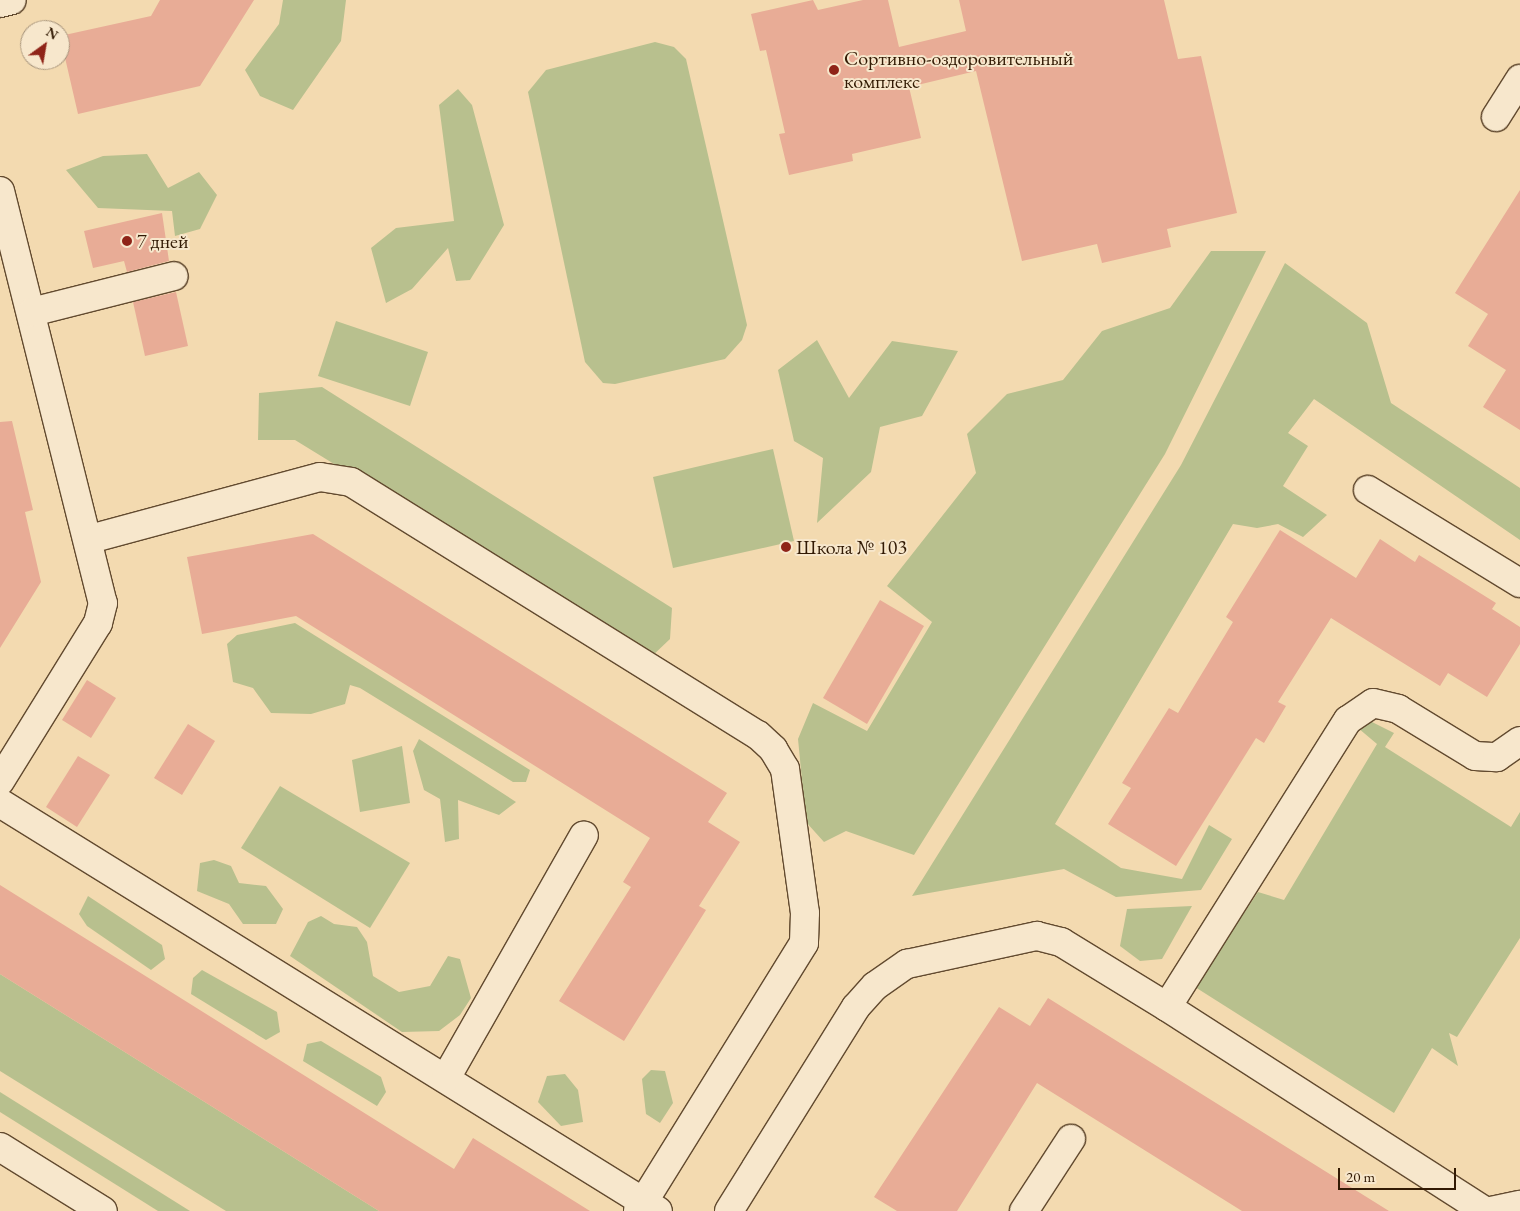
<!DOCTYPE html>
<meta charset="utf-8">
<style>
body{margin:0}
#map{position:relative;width:1520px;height:1211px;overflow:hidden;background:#f3dab0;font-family:"EB Garamond",serif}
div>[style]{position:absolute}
.green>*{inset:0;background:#b8c08e}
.building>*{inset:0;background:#e8ac96}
.roads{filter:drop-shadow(1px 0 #624a2f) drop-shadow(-1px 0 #624a2f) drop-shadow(0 1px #624a2f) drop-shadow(0 -1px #624a2f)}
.minor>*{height:28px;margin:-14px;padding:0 14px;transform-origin:14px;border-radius:14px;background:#f7e7cc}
.dots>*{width:14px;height:14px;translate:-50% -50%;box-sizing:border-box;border:2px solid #f7e7cc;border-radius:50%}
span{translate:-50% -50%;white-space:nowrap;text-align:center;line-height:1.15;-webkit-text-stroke:4px #f7e7cc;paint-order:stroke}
.poi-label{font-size:20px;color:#321a04}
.left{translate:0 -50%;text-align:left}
.north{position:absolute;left:20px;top:20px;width:50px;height:50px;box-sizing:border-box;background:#f7e7cc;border:1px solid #a8957c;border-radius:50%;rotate:32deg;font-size:14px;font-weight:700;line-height:20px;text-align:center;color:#321a04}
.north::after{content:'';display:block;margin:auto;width:18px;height:22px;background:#8f2418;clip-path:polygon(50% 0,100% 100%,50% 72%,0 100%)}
.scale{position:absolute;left:1338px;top:1168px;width:118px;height:22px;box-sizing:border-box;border:2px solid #321a04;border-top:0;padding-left:6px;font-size:15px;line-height:18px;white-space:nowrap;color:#321a04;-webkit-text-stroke:4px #f7e7cc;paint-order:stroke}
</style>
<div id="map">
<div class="green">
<div style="clip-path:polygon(283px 0,346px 0,341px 41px,293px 110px,260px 96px,245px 70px,279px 24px)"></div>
<div style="clip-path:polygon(655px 42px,674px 47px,686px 59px,747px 325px,742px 340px,725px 359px,615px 384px,603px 383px,585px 362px,528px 92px,546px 70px)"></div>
<div style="clip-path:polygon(458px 89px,472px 105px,504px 225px,470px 280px,456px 281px,448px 248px,412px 289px,386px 303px,371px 248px,396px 228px,454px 221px,439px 105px)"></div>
<div style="clip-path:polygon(147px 154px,168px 188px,199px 172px,217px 195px,200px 229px,175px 236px,172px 211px,98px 208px,66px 170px,103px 156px)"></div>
<div style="clip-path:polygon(1211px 251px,1266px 251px,1165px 454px,914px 855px,846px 831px,824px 842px,806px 822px,798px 739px,813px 703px,867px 731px,932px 622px,887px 586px,976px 473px,967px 434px,1007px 394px,1063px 380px,1102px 331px,1170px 308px)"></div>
<div style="clip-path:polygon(1285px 263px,1367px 323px,1391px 403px,1520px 488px,1520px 540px,1314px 399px,1288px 433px,1308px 446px,1283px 486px,1327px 515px,1303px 537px,1278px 524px,1257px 528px,1233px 524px,1055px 824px,1121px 868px,1182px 879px,1209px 825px,1232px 839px,1201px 890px,1116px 897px,1064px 869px,912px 896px,1181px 465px)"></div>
<div style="clip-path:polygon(336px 321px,428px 352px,410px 406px,318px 376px)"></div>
<div style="clip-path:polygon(817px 340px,849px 398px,892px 341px,958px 351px,922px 416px,880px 427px,871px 472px,817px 523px,823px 458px,794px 441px,778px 370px)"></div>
<div style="clip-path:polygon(322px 387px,672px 608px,670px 639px,650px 658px,295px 440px,258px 440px,259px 393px)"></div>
<div style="clip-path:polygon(773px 449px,794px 541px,673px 568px,653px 477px)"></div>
<div style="clip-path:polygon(295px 623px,530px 770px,526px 782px,513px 782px,360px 688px,350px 685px,345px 704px,311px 714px,271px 713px,253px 688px,233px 682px,227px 644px,237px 635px)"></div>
<div style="clip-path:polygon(1366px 719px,1394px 733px,1385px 747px,1511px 827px,1520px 812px,1520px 938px,1457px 1037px,1449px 1033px,1458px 1066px,1432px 1048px,1394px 1113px,1195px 987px,1258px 892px,1284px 900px,1377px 744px,1358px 728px)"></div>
<div style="clip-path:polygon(419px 739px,516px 802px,499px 815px,458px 800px,459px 839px,445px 842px,440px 799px,424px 790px,413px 751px)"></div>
<div style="clip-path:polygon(402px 746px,410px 803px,360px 812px,352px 760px)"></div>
<div style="clip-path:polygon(280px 786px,410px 863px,370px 928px,241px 848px)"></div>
<div style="clip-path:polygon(214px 860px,231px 866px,239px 883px,266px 886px,283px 909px,276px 924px,243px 924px,229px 904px,197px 891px,200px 863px)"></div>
<div style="clip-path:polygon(88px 896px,162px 945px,165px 959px,151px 970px,87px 926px,79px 914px)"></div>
<div style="clip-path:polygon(1192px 906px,1162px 959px,1140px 961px,1120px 946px,1127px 909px)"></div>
<div style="clip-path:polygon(321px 916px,334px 924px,357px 927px,367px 942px,373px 976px,399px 992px,430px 986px,448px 956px,460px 959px,471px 998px,460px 1015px,439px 1031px,402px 1032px,290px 956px,308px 922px)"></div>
<div style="clip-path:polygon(202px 970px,277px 1012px,280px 1032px,266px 1040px,191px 994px,193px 978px)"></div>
<div style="clip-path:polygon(0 974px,379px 1211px,226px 1211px,0 1071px)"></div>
<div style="clip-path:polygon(321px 1041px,381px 1077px,386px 1092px,377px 1106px,303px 1061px,307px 1044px)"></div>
<div style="clip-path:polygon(651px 1070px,665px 1071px,673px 1103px,660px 1123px,646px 1114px,642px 1079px)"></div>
<div style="clip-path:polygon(565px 1074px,578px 1090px,583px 1122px,561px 1126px,538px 1102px,547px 1076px)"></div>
<div style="clip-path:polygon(0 1092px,190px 1211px,158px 1211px,0 1112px)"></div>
</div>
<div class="building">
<div style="clip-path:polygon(160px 0,254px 0,200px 86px,78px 114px,60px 36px,151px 16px)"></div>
<div style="clip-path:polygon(813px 0,818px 10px,863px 0,888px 0,899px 47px,966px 31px,959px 0,1164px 0,1178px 59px,1201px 56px,1237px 213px,1167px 229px,1171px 247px,1102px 263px,1097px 244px,1022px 261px,976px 71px,909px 87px,921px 138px,852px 154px,853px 161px,789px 175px,779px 134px,785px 133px,766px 50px,760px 51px,751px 14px)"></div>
<div style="clip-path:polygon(1520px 190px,1520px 430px,1483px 407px,1506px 370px,1468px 346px,1488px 314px,1455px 293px)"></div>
<div style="clip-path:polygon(162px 213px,169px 261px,127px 272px,124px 261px,93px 268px,84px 231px)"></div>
<div style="clip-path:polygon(176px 292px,188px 346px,145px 356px,133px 302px)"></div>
<div style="clip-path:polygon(12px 421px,33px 510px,25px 512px,41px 582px,0 648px,0 422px)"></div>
<div style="clip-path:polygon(1280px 530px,1356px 578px,1380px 539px,1415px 562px,1419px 555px,1496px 603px,1492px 609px,1520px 627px,1520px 644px,1487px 697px,1448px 673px,1440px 686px,1331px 618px,1278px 702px,1286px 706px,1264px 743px,1256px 738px,1176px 866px,1108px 824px,1131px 788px,1122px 783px,1169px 708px,1178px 713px,1233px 622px,1226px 617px)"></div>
<div style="clip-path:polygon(313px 534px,727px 793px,708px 822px,740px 842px,699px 906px,706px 910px,624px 1041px,559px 1001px,631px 887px,623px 882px,650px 838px,296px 616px,202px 634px,187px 557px)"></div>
<div style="clip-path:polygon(880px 600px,924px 626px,867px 724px,823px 698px)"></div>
<div style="clip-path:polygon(87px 680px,116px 698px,91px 738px,62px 720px)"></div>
<div style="clip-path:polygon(188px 724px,215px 741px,182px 795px,154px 778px)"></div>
<div style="clip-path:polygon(78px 756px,110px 775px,77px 827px,46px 807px)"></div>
<div style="clip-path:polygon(0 885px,454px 1169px,473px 1138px,590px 1211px,379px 1211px,0 974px)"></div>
<div style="clip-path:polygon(1048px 998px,1288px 1148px,1389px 1211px,1242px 1211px,1037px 1083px,957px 1211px,897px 1211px,874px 1197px,999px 1007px,1030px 1026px)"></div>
</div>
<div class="roads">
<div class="minor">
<div style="left:0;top:3px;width:12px;rotate:-14deg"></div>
<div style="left:1496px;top:117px;width:45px;rotate:-57.7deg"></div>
<div style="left:0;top:191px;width:425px;rotate:76deg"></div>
<div style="left:103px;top:603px;width:21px;rotate:104deg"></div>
<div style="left:98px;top:623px;width:186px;rotate:121.8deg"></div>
<div style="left:32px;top:312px;width:146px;rotate:-14.2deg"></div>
<div style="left:1368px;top:490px;width:178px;rotate:31.5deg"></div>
<div style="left:90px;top:539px;width:238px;rotate:-15.1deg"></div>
<div style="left:320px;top:477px;width:31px;rotate:9deg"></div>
<div style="left:351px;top:482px;width:479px;rotate:31.9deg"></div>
<div style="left:758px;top:735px;width:21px;rotate:43deg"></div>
<div style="left:773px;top:749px;width:23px;rotate:59deg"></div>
<div style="left:785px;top:769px;width:145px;rotate:82.1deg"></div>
<div style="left:805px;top:913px;width:30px;rotate:92deg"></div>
<div style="left:804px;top:943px;width:315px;rotate:121.8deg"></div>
<div style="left:0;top:803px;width:774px;rotate:31.8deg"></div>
<div style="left:1167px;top:1007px;width:339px;rotate:-57.8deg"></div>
<div style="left:1348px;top:720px;width:30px;rotate:-34deg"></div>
<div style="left:1373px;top:703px;width:26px;rotate:13deg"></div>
<div style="left:1398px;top:709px;width:90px;rotate:31.4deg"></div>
<div style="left:1475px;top:756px;width:22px;rotate:3deg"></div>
<div style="left:1497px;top:757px;width:28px;rotate:-35deg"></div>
<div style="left:446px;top:1078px;width:279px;rotate:-60.4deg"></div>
<div style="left:0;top:1147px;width:121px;rotate:31.9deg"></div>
<div style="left:729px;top:1211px;width:240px;rotate:-58.1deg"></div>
<div style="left:856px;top:1007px;width:28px;rotate:-48deg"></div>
<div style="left:875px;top:986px;width:39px;rotate:-35deg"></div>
<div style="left:907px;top:964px;width:133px;rotate:-12.2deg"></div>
<div style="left:1037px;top:936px;width:25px;rotate:14deg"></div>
<div style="left:1061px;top:942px;width:124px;rotate:31.5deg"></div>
<div style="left:1167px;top:1007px;width:378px;rotate:32.7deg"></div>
<div style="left:1024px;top:1211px;width:86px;rotate:-56.9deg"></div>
<div style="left:1491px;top:1211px;width:30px;rotate:-12deg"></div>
</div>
</div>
<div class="dots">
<div style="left:834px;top:70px;background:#8f2418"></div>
<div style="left:127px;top:241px;background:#8f2418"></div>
<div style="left:786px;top:547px;background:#8f2418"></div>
</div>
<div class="poi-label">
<span class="left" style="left:844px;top:70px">Сортивно-оздоровительный<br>комплекс</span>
<span class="left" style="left:137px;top:241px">7 дней</span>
<span class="left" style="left:796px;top:547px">Школа № 103</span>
</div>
<div class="north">N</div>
<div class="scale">20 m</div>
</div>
